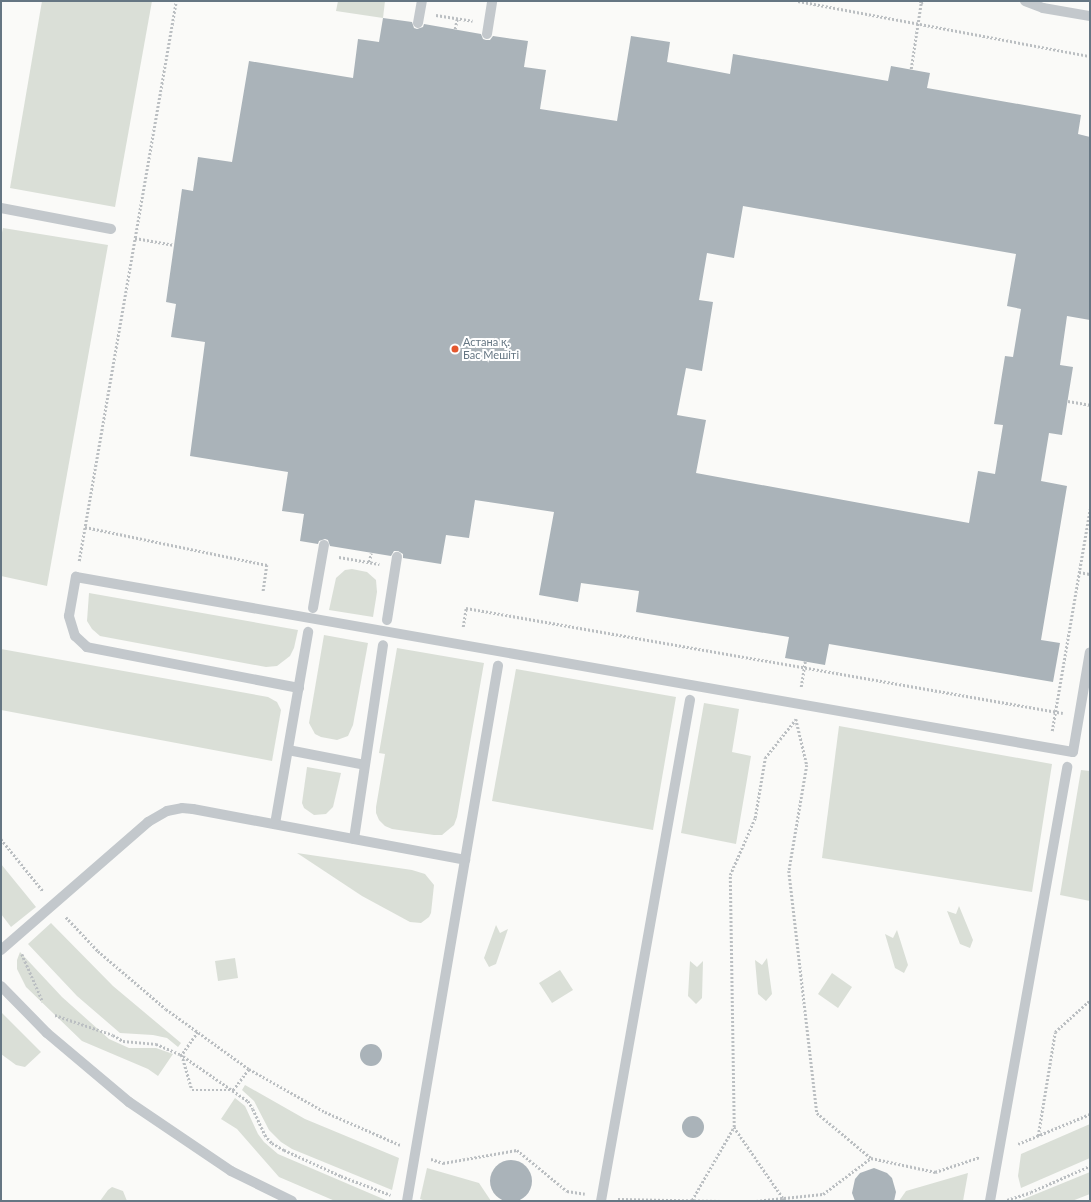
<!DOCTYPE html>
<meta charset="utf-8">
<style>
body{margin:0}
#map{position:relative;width:1091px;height:1202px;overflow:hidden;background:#fafaf8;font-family:Lato,sans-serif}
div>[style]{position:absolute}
.green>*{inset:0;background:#dadfd7}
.building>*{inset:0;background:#aab3b9}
.round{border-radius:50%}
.path>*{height:2.5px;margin-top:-1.25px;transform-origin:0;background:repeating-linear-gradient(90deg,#bbbfc2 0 2px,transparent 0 4px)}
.lane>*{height:10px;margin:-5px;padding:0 5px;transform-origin:5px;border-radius:5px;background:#c3c8cc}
.dots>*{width:11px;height:11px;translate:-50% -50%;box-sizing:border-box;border:2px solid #fff;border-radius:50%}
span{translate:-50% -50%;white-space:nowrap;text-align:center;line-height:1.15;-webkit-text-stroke:4px #fff;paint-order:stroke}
.poi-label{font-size:11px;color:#657683}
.left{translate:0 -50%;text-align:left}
.frame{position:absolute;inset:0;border:2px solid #657683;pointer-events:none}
</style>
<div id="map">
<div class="green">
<div style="clip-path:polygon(42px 1px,152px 1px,115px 207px,10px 188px)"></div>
<div style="clip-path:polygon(338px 1px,385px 1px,383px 18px,336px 11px)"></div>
<div style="clip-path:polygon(3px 228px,108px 245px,47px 586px,1px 576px,1px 237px)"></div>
<div style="clip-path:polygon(352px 569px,367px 572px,376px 580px,377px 592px,373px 617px,329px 610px,336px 578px,345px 570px)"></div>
<div style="clip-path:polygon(89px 593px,298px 630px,294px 648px,290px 656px,277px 666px,266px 667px,100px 636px,92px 629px,87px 621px)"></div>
<div style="clip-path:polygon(324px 635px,368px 643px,353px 725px,348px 736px,337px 740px,321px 737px,315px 734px,309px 723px)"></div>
<div style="clip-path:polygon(397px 648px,484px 663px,457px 817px,454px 825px,442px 835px,434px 835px,392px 829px,385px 826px,379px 820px,376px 813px,376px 807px,385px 754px,379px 753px)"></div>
<div style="clip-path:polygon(1px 649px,268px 697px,277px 702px,281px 710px,272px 761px,1px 710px)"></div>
<div style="clip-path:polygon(516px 669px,676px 697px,653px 830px,492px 801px)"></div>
<div style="clip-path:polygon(704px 703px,739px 709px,732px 752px,751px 756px,736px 844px,681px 833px)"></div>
<div style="clip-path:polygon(839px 726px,1052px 764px,1032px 892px,822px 858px)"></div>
<div style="clip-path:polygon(307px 767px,341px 773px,333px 807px,326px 814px,314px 815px,304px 808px,302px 803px)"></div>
<div style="clip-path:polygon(1081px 770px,1090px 771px,1090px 901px,1060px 895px)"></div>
<div style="clip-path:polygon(297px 853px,412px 870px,425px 874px,434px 885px,431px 913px,429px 917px,421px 923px,410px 922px,362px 896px)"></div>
<div style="clip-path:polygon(1px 864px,36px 907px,11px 927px,1px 914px)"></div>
<div style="clip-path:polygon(959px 906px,973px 940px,970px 948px,960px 944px,947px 911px,956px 914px)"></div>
<div style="clip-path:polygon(51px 923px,113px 986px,181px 1043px,178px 1047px,167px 1038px,153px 1035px,120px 1033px,77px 996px,28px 944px)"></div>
<div style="clip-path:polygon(496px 925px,500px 933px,508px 929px,496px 964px,489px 967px,484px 958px)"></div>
<div style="clip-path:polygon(897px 930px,908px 965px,904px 973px,895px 968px,885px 934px,893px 938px)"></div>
<div style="clip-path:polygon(20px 952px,62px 997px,109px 1039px,129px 1048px,156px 1048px,173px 1054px,158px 1076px,148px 1069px,82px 1041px,26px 987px,17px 969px,17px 960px)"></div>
<div style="clip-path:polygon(235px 958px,238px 978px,218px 981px,215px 961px)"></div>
<div style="clip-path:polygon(767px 958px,772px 994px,766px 1001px,758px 994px,755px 960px,762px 965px)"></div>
<div style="clip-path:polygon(690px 961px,697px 967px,703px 961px,702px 998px,696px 1004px,688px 996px)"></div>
<div style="clip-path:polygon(560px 970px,573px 990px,552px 1003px,539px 983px)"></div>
<div style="clip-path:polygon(832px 973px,852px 987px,838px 1008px,818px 994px)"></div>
<div style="clip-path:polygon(1px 1012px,41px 1052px,25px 1067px,16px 1065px,1px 1054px)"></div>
<div style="clip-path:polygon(245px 1085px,305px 1119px,399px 1158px,392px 1190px,292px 1149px,281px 1142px,269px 1130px,254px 1101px,242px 1090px)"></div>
<div style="clip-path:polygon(235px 1098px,245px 1106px,258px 1134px,264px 1142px,278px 1154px,388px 1201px,335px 1201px,279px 1177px,237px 1129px,221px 1119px)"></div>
<div style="clip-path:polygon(1090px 1124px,1090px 1158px,1021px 1188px,1018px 1176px,1021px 1154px)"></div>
<div style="clip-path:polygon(427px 1168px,479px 1183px,491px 1201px,426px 1201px,420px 1199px)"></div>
<div style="clip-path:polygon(1090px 1172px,1090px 1194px,1072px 1201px,1019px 1201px)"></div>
<div style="clip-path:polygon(968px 1173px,963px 1201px,899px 1201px,906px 1191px)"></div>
<div style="clip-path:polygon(112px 1187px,123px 1191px,127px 1201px,100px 1201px,108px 1190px)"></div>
</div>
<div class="building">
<div style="clip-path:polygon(evenodd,383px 18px,412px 22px,414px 28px,417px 29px,423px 27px,424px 24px,481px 34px,483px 39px,486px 40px,490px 40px,493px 36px,528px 41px,524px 67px,546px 70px,540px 109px,617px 121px,631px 36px,670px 42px,667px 62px,730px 74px,733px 54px,888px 81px,891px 66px,930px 73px,927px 88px,1081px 115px,1078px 134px,1090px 137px,1090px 320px,1067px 316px,1060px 365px,1073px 367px,1062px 435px,1049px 433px,1041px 481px,1067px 486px,1041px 640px,1060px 643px,1053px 682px,829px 644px,825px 665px,785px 658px,789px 637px,636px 612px,639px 591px,581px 583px,578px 602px,539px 595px,554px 512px,475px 500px,469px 538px,446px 535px,441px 564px,403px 558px,403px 554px,398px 551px,394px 551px,391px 556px,330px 546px,328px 540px,325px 539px,319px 541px,318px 544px,300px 541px,304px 514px,282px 511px,288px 472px,190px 456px,205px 342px,171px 337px,176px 304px,166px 302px,182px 189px,193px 191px,198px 157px,232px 162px,249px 61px,353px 78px,358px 39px,379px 42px,383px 18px,743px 206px,1016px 254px,1007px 306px,1021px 309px,1013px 357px,1005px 356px,994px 424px,1003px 425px,995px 474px,978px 471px,969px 523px,696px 473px,706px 420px,677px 415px,686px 368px,702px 371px,713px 302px,699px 300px,707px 253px,734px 258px,743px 206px)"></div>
<div class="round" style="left:360px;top:1044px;width:22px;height:22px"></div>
<div class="round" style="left:682px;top:1116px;width:22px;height:22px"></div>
<div class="round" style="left:490px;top:1160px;width:42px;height:42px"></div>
<div style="clip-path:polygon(874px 1168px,887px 1173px,892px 1178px,896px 1192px,894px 1201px,855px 1201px,852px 1193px,855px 1179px,860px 1173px)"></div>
</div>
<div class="path">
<div style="left:798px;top:1px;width:297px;rotate:10.7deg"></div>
<div style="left:921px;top:1px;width:2px;rotate:90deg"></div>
<div style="left:921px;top:3px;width:3px;rotate:-45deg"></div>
<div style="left:436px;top:15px;width:37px;rotate:9deg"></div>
<div style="left:455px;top:29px;width:10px;rotate:-79deg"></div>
<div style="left:911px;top:69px;width:67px;rotate:-81.4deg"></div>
<div style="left:135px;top:238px;width:40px;rotate:10deg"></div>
<div style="left:1068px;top:401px;width:22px;rotate:10deg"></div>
<div style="left:85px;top:527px;width:186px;rotate:11.8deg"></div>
<div style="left:267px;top:565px;width:27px;rotate:98deg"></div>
<div style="left:339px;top:557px;width:41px;rotate:9.9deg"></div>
<div style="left:79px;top:561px;width:568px;rotate:-80.17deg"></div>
<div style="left:369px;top:562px;width:9px;rotate:-77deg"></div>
<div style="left:1079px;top:572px;width:11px;rotate:10deg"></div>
<div style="left:463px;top:627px;width:19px;rotate:-81deg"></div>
<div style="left:466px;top:608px;width:606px;rotate:9.98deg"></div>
<div style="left:801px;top:687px;width:26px;rotate:-81deg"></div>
<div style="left:1052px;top:731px;width:225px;rotate:-80.3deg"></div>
<div style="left:1px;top:839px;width:67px;rotate:51.1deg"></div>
<div style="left:66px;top:917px;width:47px;rotate:46.7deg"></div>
<div style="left:98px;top:951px;width:89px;rotate:40.5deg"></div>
<div style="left:166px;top:1009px;width:102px;rotate:35.9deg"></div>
<div style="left:249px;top:1069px;width:87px;rotate:29.5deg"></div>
<div style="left:325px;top:1112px;width:82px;rotate:23.7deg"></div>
<div style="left:22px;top:954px;width:52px;rotate:66.4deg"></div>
<div style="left:55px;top:1015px;width:61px;rotate:19deg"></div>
<div style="left:113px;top:1035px;width:12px;rotate:31deg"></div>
<div style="left:123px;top:1041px;width:33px;rotate:5deg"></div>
<div style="left:156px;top:1044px;width:26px;rotate:23deg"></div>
<div style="left:180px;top:1054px;width:83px;rotate:34.7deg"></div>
<div style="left:248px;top:1101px;width:9px;rotate:58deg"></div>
<div style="left:253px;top:1109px;width:29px;rotate:65deg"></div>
<div style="left:265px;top:1135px;width:11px;rotate:49deg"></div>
<div style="left:272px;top:1143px;width:14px;rotate:30deg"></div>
<div style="left:284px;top:1150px;width:63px;rotate:24.5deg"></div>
<div style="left:341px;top:1176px;width:53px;rotate:20.8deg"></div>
<div style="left:198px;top:1032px;width:28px;rotate:125deg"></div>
<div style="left:182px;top:1055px;width:36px;rotate:74deg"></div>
<div style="left:192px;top:1090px;width:41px"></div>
<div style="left:233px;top:1090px;width:26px;rotate:-53deg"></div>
<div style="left:734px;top:1127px;width:252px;rotate:-90.9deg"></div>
<div style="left:730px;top:875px;width:62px;rotate:-66.3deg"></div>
<div style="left:755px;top:818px;width:61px;rotate:-80.5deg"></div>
<div style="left:765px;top:758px;width:50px;rotate:-51.5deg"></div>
<div style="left:796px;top:719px;width:47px;rotate:76.6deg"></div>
<div style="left:807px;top:765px;width:108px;rotate:99.6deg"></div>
<div style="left:789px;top:871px;width:244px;rotate:83.4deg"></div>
<div style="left:817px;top:1113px;width:70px;rotate:39.8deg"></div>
<div style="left:1038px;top:1136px;width:105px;rotate:-80.7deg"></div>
<div style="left:1055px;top:1032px;width:47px;rotate:-42.4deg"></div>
<div style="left:1018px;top:1144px;width:78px;rotate:-22.6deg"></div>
<div style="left:431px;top:1159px;width:13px;rotate:18deg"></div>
<div style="left:443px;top:1163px;width:75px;rotate:-10deg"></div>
<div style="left:517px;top:1150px;width:65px;rotate:39.4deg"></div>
<div style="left:567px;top:1191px;width:18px;rotate:9deg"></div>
<div style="left:618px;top:1199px;width:103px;rotate:1.1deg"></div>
<div style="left:692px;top:1200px;width:84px;rotate:-60.1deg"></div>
<div style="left:734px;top:1127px;width:86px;rotate:55.4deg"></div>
<div style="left:783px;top:1198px;width:3px;rotate:90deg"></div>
<div style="left:1007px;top:1200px;width:25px;rotate:-18deg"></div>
<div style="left:1031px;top:1192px;width:64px;rotate:-23.8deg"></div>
<div style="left:756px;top:1201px;width:67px;rotate:-6deg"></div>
<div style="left:823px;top:1194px;width:60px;rotate:-36.9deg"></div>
<div style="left:871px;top:1158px;width:66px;rotate:12.3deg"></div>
<div style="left:935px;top:1172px;width:47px;rotate:-18.4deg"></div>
</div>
<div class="lane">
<div style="left:1025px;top:1px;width:19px;rotate:21deg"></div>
<div style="left:1043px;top:8px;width:48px;rotate:9.7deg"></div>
<div style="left:418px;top:23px;width:22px;rotate:-80deg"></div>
<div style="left:487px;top:34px;width:33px;rotate:-81deg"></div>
<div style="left:1px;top:208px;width:112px;rotate:10.8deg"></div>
<div style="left:313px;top:608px;width:64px;rotate:-80.1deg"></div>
<div style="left:387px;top:620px;width:64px;rotate:-81deg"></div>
<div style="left:299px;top:688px;width:216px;rotate:-169.1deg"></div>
<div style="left:87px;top:647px;width:16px;rotate:-137deg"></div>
<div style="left:75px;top:636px;width:21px;rotate:-107deg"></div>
<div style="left:69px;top:616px;width:40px;rotate:-80deg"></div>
<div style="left:76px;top:577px;width:1012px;rotate:9.96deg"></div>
<div style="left:1073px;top:752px;width:101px;rotate:-80.4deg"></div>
<div style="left:288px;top:750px;width:78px;rotate:11deg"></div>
<div style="left:275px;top:824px;width:195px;rotate:-80.2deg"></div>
<div style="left:354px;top:839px;width:196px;rotate:-81.5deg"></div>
<div style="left:1px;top:950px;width:195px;rotate:-41deg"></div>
<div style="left:148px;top:822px;width:22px;rotate:-30deg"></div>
<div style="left:167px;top:811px;width:15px;rotate:-11deg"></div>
<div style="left:182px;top:808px;width:11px;rotate:5deg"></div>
<div style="left:193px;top:809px;width:277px;rotate:10.6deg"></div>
<div style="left:1px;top:986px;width:66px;rotate:45.6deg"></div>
<div style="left:47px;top:1033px;width:107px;rotate:40.1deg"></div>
<div style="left:129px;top:1102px;width:123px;rotate:34.1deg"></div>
<div style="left:231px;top:1171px;width:68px;rotate:26.2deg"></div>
<div style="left:407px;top:1201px;width:543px;rotate:-80.35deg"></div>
<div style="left:601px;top:1201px;width:509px;rotate:-79.93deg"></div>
<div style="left:990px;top:1201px;width:441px;rotate:-79.9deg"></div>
</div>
<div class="dots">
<div style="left:455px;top:349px;background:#e4572e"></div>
</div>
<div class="poi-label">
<span class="left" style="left:463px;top:349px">Астана қ.<br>Бас Мешіті</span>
</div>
<div class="frame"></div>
</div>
